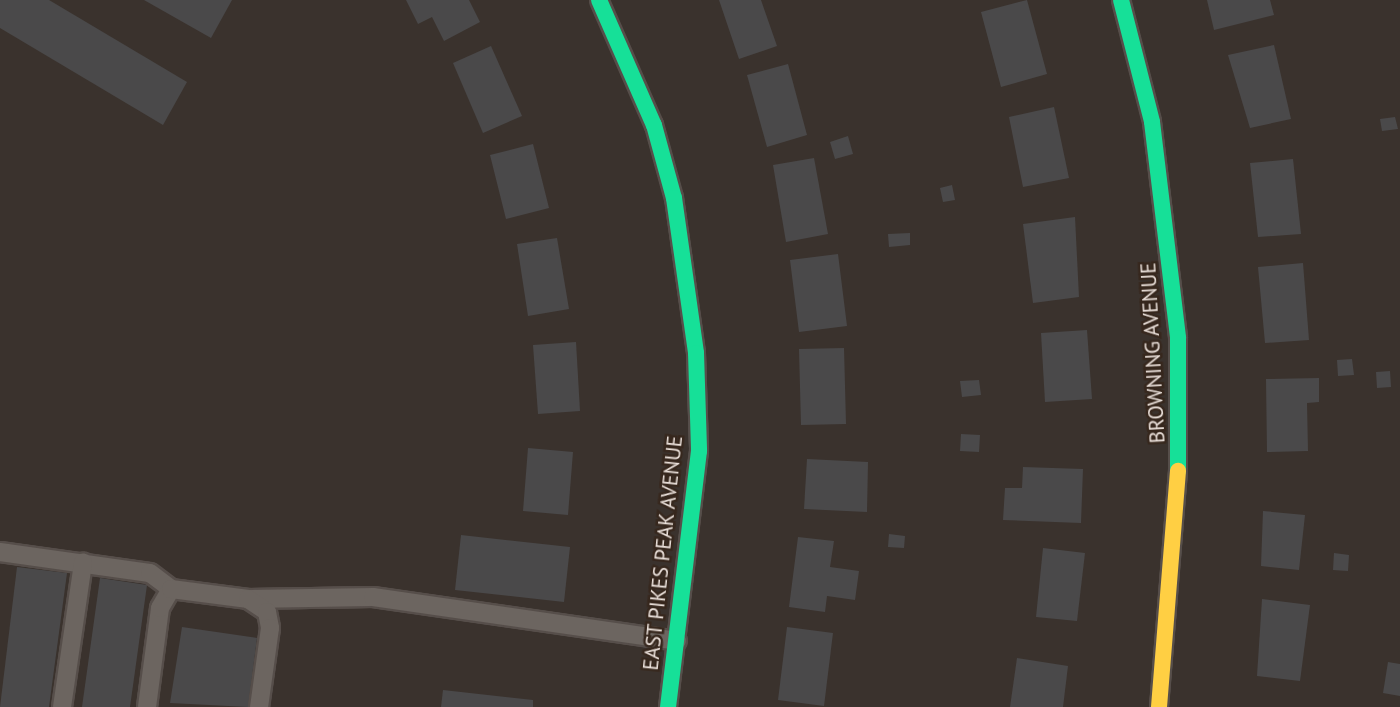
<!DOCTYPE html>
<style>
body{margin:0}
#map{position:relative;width:1400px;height:707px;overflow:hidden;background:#3a322d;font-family:"PT Sans",sans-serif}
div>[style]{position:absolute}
.building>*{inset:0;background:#4a494a}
.roads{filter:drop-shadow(2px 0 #564e4a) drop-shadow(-2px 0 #564e4a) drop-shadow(0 2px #564e4a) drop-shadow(0 -2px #564e4a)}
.lane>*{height:18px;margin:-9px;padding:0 9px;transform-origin:9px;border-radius:9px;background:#6c6560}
.fast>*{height:16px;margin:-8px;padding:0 8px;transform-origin:8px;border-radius:8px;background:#16e098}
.slow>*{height:16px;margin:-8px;padding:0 8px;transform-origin:8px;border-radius:8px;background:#ffcf43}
span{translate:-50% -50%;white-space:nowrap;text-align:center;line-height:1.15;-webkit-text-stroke:5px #36271d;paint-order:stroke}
.street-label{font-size:21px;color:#ebe1db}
</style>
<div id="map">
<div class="building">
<div style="clip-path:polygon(0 0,49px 0,187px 82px,163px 125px,0 28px)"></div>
<div style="clip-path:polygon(144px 0,232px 0,211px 38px)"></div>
<div style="clip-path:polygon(406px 0,469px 0,480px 22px,444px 41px,432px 17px,418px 24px)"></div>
<div style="clip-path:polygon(719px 0,761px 0,777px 46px,739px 59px)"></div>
<div style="clip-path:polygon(1027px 0,1047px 74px,1001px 87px,981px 12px)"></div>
<div style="clip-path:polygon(1207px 0,1270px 0,1274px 15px,1214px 30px)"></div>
<div style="clip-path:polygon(1274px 45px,1291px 119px,1250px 128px,1228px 55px)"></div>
<div style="clip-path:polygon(491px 46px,522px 116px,483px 133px,453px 63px)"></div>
<div style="clip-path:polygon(788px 64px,807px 135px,767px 147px,747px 75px)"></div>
<div style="clip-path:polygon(1054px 107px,1069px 178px,1023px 187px,1009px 117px)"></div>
<div style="clip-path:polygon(1395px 117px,1398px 129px,1382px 131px,1380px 119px)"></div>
<div style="clip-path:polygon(848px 136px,853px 154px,835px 159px,830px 142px)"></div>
<div style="clip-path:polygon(533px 144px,549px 208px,506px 219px,490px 155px)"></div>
<div style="clip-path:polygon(814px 158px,828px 234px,786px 242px,773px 165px)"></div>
<div style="clip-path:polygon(1293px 159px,1301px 234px,1258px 237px,1250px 163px)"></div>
<div style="clip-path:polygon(952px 185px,955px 200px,943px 202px,940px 188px)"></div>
<div style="clip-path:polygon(1075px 217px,1079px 297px,1033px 303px,1023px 224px)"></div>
<div style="clip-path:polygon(910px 233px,910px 245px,889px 247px,888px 234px)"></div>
<div style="clip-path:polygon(557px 238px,569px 309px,528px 316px,517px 244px)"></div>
<div style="clip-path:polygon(838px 254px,847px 326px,799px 332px,790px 260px)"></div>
<div style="clip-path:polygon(1303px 263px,1309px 340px,1265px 343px,1258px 267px)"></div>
<div style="clip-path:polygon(1087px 330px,1092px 399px,1045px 402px,1041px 333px)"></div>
<div style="clip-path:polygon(576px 342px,580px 411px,538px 414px,533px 345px)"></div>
<div style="clip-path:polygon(844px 348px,846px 424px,801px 425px,799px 349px)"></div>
<div style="clip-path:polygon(1352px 359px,1354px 375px,1338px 376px,1337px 360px)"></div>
<div style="clip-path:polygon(1390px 371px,1391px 387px,1377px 388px,1376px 372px)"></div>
<div style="clip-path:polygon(1319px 378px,1319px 402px,1307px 403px,1308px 451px,1267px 452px,1266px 379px)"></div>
<div style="clip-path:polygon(979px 380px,981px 395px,962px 397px,960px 381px)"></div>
<div style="clip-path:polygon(961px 434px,980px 435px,979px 452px,960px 451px)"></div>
<div style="clip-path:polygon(528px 448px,573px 452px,568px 515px,523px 511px)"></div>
<div style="clip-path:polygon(807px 459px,868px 462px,867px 512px,804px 509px)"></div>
<div style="clip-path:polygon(1023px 467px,1083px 469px,1081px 523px,1003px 520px,1005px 488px,1022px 488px)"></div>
<div style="clip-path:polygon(1263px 511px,1305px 515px,1299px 570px,1261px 566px)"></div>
<div style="clip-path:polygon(889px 534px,905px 536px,904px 548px,888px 547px)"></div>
<div style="clip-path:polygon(461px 535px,570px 547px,564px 602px,455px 590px)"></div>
<div style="clip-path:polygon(798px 537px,834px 541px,830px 567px,859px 571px,855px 600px,827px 596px,825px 612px,789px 607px)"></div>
<div style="clip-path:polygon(1043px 548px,1085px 553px,1077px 621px,1036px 617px)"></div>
<div style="clip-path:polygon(1334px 553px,1349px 555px,1348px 571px,1333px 570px)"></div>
<div style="clip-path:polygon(17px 567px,67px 573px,49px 707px,0 707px)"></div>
<div style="clip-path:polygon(100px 578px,147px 585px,130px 707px,82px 707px)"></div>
<div style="clip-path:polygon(1262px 599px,1310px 605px,1300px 681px,1257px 676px)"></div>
<div style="clip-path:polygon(182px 627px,257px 638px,248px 707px,170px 703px)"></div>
<div style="clip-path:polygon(787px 627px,833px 633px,824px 706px,778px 700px)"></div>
<div style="clip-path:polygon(1017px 658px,1068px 666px,1063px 707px,1010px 707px)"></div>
<div style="clip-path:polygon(1388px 662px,1400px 664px,1400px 696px,1383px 693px)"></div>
<div style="clip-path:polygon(443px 690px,533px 700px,533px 707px,441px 707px)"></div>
</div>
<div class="roads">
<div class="lane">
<div style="left:0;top:552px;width:151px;rotate:8deg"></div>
<div style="left:150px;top:573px;width:26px;rotate:37deg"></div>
<div style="left:248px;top:599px;width:125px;rotate:-0.9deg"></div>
<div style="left:373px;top:597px;width:307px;rotate:8.2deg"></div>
<div style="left:62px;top:707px;width:146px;rotate:-81.7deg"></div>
<div style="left:147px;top:707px;width:100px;rotate:-82.5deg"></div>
<div style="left:160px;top:608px;width:22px;rotate:-60deg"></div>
<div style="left:171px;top:589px;width:78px;rotate:7.4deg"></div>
<div style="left:248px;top:599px;width:23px;rotate:34deg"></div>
<div style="left:267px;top:612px;width:16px;rotate:79deg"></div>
<div style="left:270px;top:628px;width:80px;rotate:97.9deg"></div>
</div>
<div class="fast">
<div style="left:599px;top:0;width:137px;rotate:66.3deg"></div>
<div style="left:654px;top:125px;width:76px;rotate:74.7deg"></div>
<div style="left:674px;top:198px;width:157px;rotate:81.9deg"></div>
<div style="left:696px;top:353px;width:98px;rotate:88.2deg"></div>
<div style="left:699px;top:451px;width:258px;rotate:96.9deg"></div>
<div style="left:1121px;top:0;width:126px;rotate:75.7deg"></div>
<div style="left:1152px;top:122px;width:218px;rotate:83.1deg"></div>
<div style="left:1178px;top:338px;width:133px;rotate:90deg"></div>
</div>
<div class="slow">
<div style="left:1159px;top:707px;width:237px;rotate:-85.4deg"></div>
</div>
</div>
<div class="street-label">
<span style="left:1153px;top:353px;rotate:-93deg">BROWNING AVENUE</span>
<span style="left:663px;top:553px;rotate:-84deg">EAST PIKES PEAK AVENUE</span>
</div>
</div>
